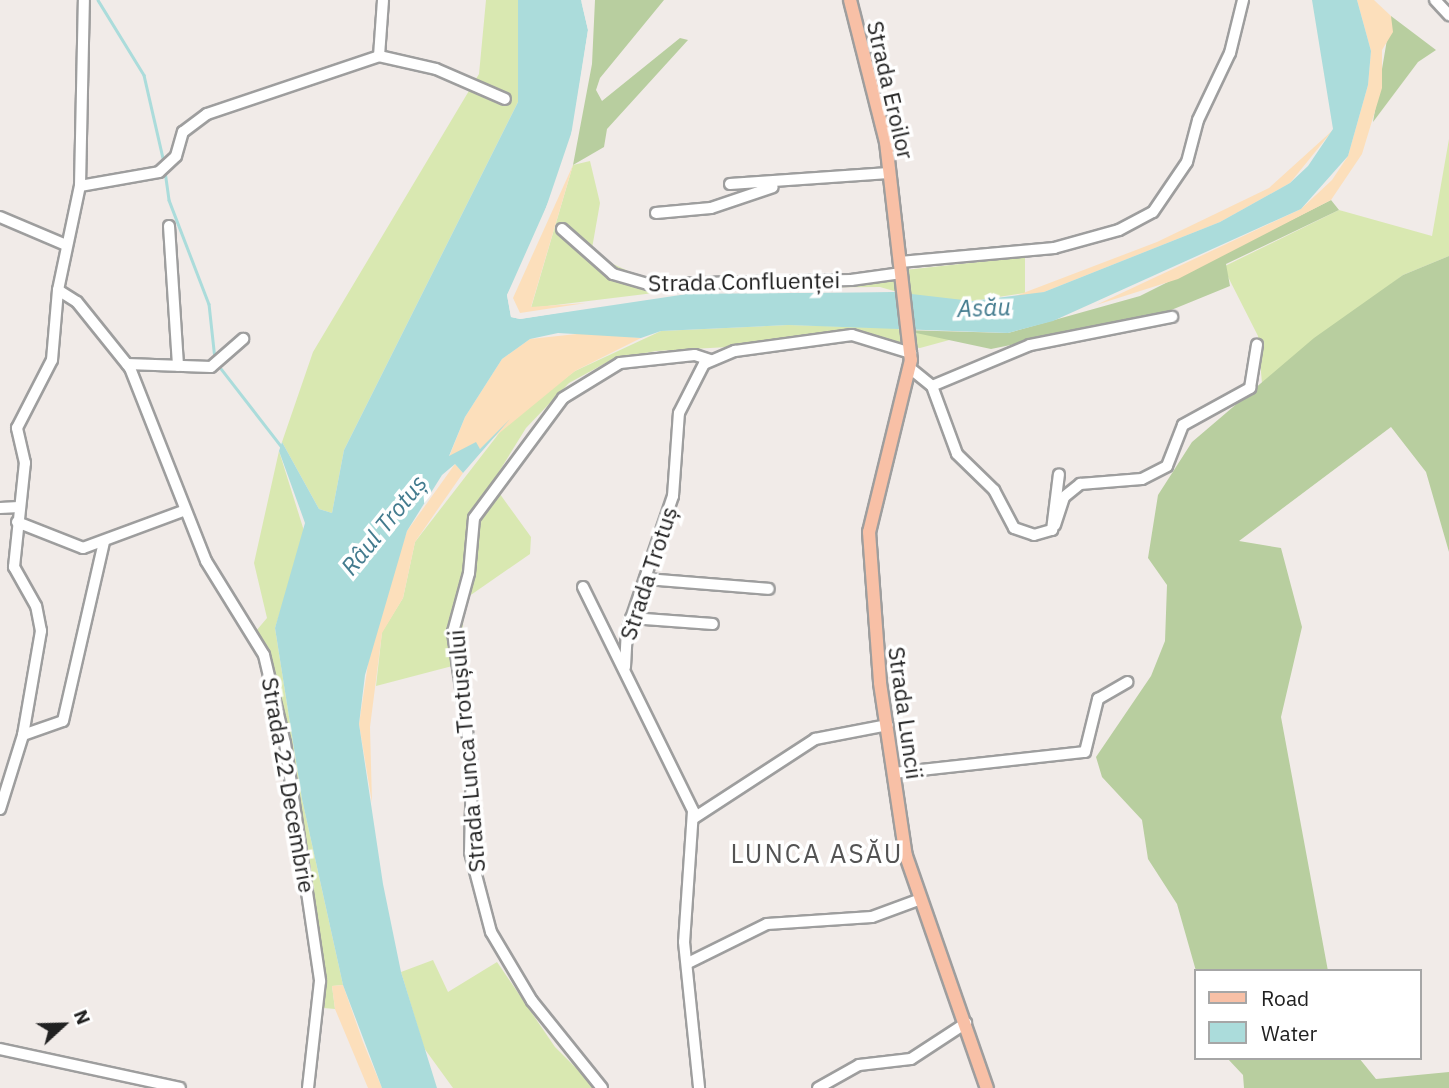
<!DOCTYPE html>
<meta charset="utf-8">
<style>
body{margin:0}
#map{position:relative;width:1449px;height:1088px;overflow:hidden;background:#f1ebe8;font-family:"IBM Plex Sans",sans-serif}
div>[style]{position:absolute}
.grass>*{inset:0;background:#d9e8b1}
.forest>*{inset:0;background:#b8ce9f}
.sand>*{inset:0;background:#fcdfbb}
.water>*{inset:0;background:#abdcdb}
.pier>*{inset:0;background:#f1ebe8}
.stream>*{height:2.5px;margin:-1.25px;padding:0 1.25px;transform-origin:1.25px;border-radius:1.25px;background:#abdcdb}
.roads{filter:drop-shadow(2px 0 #9e9e9e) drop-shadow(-2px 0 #9e9e9e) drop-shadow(0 2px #9e9e9e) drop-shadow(0 -2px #9e9e9e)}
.minor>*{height:10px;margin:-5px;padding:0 5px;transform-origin:5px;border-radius:5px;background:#fff}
.major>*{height:12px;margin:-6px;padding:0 6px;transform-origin:6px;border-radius:6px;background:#f8c0a6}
span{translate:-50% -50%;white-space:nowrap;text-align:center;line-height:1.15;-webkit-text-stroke:7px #fff;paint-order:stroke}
.street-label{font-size:23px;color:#212121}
.water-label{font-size:24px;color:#437b8e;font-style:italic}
.quarter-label{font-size:26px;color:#545454;letter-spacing:2px}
.legend{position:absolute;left:1194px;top:969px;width:228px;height:91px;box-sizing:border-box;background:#fff;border:2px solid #a6a6a6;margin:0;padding:9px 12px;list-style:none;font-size:21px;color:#212121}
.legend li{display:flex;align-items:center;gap:14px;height:35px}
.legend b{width:35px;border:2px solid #a6a6a6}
.north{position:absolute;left:28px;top:990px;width:70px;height:70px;-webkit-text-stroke:5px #fff;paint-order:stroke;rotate:68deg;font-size:19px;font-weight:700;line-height:28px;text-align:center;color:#212121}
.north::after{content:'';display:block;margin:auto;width:24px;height:32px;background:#212121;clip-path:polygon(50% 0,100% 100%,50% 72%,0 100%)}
</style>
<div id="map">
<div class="grass">
<div style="clip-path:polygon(486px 0,518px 0,518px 102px,344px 450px,332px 513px,319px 509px,282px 442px,313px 352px,479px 74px)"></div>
<div style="clip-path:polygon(1449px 139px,1449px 256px,1403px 275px,1262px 384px,1258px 336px,1223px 267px,1339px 210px,1432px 236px)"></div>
<div style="clip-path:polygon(590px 161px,600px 203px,591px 254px,648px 280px,849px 276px,1025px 257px,1025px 293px,972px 301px,922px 299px,880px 287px,695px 288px,531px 308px,573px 165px)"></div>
<div style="clip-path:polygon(788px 325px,892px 328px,953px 339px,920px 348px,852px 340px,656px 351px,613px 359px,569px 383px,526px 428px,492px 483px,531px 537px,530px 554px,465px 599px,460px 664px,376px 686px,382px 632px,403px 598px,415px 542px,510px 419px,575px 371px,661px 331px)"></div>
<div style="clip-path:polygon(279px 451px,305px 534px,275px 628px,302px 799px,343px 985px,332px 986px,335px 1009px,313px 1007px,316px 978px,290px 803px,256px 631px,267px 618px,254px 563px)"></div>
<div style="clip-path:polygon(433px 960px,448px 992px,497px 962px,555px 1047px,596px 1088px,453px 1088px,424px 1048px,401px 972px)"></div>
</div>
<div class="forest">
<div style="clip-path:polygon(595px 0,664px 0,600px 78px,596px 90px,602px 101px,680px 38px,688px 40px,607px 129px,604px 147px,573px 165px,592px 64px)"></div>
<div style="clip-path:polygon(1391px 16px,1436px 50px,1418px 62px,1373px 122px)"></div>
<div style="clip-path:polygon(1331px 200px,1339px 210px,1226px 264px,1230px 286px,1159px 315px,991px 349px,902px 330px,1008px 333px,1140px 296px)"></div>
<div style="clip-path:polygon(1449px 256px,1449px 552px,1426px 472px,1391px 427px,1239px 541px,1281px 548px,1302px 627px,1281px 717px,1328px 971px,1196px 971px,1177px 904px,1148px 859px,1142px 820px,1102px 777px,1096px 757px,1151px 676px,1165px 641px,1167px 585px,1148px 558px,1158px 495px,1192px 442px,1314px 338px,1403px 275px)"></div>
<div style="clip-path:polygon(1227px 1058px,1359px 1058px,1376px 1079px,1449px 1072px,1449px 1088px,1244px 1088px,1243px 1075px)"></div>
</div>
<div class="sand">
<div style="clip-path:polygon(1357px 0,1374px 0,1391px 16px,1393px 32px,1382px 50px,1382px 88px,1362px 154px,1331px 200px,1178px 279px,1096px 305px,1301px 209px,1332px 180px,1348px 156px,1368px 85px,1371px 51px)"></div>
<div style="clip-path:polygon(1333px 130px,1290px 183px,1220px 222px,1044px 292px,1005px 300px,1157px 242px,1269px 188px)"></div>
<div style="clip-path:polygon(573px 165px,531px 307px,586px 303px,520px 313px,513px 298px)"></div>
<div style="clip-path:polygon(586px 333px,641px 338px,575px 371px,480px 449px,475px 443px,449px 457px,465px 417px,502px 359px,530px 339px)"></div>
<div style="clip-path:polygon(455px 464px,463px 473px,415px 542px,403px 598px,382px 633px,370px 727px,372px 803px,359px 724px,372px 637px,407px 531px)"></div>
<div style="clip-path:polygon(343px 985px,363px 1042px,382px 1088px,368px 1088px,335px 1009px,332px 986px)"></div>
</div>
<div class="water">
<div style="clip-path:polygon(518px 0,581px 0,588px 30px,567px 160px,507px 295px,511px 317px,520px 319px,694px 293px,894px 292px,972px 301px,1044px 292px,1220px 222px,1290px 183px,1308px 166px,1333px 129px,1312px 0,1357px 0,1371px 51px,1368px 85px,1348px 156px,1301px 209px,1053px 321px,1008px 333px,788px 325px,661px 331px,641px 338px,558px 333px,530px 339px,502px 359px,465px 417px,449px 456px,476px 442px,480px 449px,510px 419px,463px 473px,455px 464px,442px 475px,407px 531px,365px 675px,359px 724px,383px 884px,401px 972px,437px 1088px,382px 1088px,343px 985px,302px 799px,275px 628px,305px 523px,279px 451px,282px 442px,319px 509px,332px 513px,344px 450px,518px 102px)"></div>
</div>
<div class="pier">
<div style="clip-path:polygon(581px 0,591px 30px,586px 80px,570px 161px,534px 243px,573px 128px,588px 30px)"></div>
<div style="clip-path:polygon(529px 253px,511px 295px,514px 314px,521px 315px,694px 289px,894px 292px,674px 294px,520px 319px,511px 317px,507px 295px)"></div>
</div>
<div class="stream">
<div style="left:98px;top:0;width:88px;rotate:58.5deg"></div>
<div style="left:144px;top:75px;width:89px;rotate:77.1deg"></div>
<div style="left:165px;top:171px;width:29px;rotate:82deg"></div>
<div style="left:169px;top:200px;width:111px;rotate:69deg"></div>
<div style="left:209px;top:304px;width:55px;rotate:83.8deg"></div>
<div style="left:219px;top:366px;width:101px;rotate:52.2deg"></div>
</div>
<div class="roads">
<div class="minor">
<div style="left:1435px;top:0;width:21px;rotate:47deg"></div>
<div style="left:379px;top:56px;width:56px;rotate:-85.9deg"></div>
<div style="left:730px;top:184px;width:159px;rotate:-4deg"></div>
<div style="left:80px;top:186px;width:80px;rotate:-10deg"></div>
<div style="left:159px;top:172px;width:23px;rotate:-43deg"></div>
<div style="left:176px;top:156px;width:25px;rotate:-74deg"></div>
<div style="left:183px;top:132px;width:30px;rotate:-37deg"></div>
<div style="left:207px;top:114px;width:182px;rotate:-18.6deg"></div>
<div style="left:379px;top:56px;width:58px;rotate:12.8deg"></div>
<div style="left:436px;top:69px;width:75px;rotate:23.5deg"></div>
<div style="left:656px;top:213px;width:55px;rotate:-5.2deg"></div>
<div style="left:711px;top:208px;width:65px;rotate:-18.7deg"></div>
<div style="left:0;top:217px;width:72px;rotate:23deg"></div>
<div style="left:169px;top:226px;width:140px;rotate:86.3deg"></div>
<div style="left:562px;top:229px;width:68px;rotate:41.4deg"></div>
<div style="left:613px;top:274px;width:37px;rotate:16deg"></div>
<div style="left:649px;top:284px;width:202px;rotate:-1.1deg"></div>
<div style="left:851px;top:280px;width:51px;rotate:-7.8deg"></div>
<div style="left:900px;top:262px;width:155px;rotate:-5.2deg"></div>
<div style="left:1054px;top:248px;width:67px;rotate:-15.5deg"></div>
<div style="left:1119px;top:230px;width:38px;rotate:-28deg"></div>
<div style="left:1153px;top:212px;width:60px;rotate:-55.8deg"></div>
<div style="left:1187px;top:162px;width:43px;rotate:-75.3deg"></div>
<div style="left:1198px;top:120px;width:74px;rotate:-64.5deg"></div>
<div style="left:1230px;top:53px;width:55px;rotate:-76.2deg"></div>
<div style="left:58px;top:290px;width:22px;rotate:32deg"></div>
<div style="left:77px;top:302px;width:85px;rotate:51.2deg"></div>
<div style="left:130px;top:368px;width:207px;rotate:68.5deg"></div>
<div style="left:206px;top:561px;width:110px;rotate:58.3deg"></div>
<div style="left:264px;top:655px;width:90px;rotate:76.6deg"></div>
<div style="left:285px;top:743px;width:241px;rotate:81.6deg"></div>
<div style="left:320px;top:981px;width:108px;rotate:96.4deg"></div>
<div style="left:127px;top:364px;width:84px;rotate:2deg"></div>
<div style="left:211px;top:367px;width:43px;rotate:-41.2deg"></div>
<div style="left:911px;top:369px;width:27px;rotate:39deg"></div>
<div style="left:932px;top:386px;width:72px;rotate:69.8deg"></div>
<div style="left:957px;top:454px;width:52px;rotate:44.2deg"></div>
<div style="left:994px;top:490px;width:43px;rotate:62.2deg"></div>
<div style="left:1014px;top:528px;width:21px;rotate:19deg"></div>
<div style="left:1034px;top:535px;width:19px;rotate:-16deg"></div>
<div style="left:1052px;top:530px;width:56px;rotate:-82.9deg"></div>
<div style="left:932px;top:386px;width:106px;rotate:-22.7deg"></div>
<div style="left:1030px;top:345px;width:145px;rotate:-11.2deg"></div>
<div style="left:0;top:508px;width:19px;rotate:-3deg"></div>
<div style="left:17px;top:522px;width:71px;rotate:21.5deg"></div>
<div style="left:83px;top:548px;width:107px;rotate:-20.3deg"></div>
<div style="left:1055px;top:525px;width:29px;rotate:-72deg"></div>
<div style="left:1064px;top:497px;width:21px;rotate:-39deg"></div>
<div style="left:1080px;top:484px;width:62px;rotate:-4.6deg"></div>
<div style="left:1142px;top:479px;width:28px;rotate:-27deg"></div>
<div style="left:1167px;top:466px;width:44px;rotate:-68.7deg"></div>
<div style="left:1183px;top:425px;width:77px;rotate:-28.9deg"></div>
<div style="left:1250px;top:388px;width:44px;rotate:-80.8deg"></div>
<div style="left:645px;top:579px;width:124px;rotate:4.6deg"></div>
<div style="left:583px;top:587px;width:250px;rotate:63.8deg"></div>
<div style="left:693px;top:811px;width:131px;rotate:93.9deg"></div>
<div style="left:684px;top:942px;width:147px;rotate:84.1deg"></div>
<div style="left:631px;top:618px;width:82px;rotate:4.2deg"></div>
<div style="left:625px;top:667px;width:36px;rotate:-87deg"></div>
<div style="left:627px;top:631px;width:143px;rotate:-71.2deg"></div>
<div style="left:673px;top:496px;width:83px;rotate:-85.9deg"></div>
<div style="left:679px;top:413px;width:55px;rotate:-63deg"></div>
<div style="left:704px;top:364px;width:34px;rotate:-23deg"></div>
<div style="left:735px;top:351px;width:118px;rotate:-7.8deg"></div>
<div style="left:852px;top:335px;width:62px;rotate:17deg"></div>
<div style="left:23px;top:735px;width:42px;rotate:-19.3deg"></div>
<div style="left:63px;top:721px;width:184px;rotate:-77.1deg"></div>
<div style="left:894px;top:773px;width:192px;rotate:-6.3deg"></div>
<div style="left:1085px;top:752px;width:55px;rotate:-76.2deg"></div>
<div style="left:1098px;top:699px;width:34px;rotate:-30deg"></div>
<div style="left:0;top:809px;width:77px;rotate:-72.7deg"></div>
<div style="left:23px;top:735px;width:106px;rotate:-80.2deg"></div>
<div style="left:41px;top:631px;width:25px;rotate:-101deg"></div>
<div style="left:36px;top:606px;width:45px;rotate:-119.4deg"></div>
<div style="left:14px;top:567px;width:105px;rotate:-84deg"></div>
<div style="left:25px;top:463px;width:36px;rotate:-103deg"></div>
<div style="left:17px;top:428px;width:76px;rotate:-62.8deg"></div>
<div style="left:52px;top:360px;width:70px;rotate:-85.1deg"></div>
<div style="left:58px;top:290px;width:106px;rotate:-78.1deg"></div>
<div style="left:80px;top:186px;width:186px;rotate:-88.8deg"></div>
<div style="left:694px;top:818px;width:145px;rotate:-33.1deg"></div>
<div style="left:815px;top:739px;width:74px;rotate:-10.9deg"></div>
<div style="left:688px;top:963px;width:88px;rotate:-26.3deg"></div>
<div style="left:767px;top:924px;width:105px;rotate:-3.8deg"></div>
<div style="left:872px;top:917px;width:52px;rotate:-20.2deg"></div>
<div style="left:0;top:1049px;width:184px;rotate:12.2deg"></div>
<div style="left:602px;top:1088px;width:112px;rotate:-128.8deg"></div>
<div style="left:532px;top:1001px;width:80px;rotate:-120.7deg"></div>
<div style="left:491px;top:932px;width:83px;rotate:-104.7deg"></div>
<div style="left:470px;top:852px;width:86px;rotate:-88.7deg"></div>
<div style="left:472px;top:766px;width:135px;rotate:-98.1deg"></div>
<div style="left:453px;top:632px;width:61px;rotate:-74.8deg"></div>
<div style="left:469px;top:573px;width:55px;rotate:-84.8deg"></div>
<div style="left:474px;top:518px;width:149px;rotate:-53.4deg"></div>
<div style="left:563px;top:398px;width:67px;rotate:-31.6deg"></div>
<div style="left:620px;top:363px;width:75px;rotate:-6.1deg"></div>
<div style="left:695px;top:355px;width:16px;rotate:18deg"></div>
<div style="left:818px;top:1088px;width:47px;rotate:-29.3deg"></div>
<div style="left:859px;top:1065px;width:52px;rotate:-6.6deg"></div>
<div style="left:911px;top:1059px;width:66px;rotate:-33.2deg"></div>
</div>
<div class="major">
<div style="left:850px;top:0;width:146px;rotate:75.8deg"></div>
<div style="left:886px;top:142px;width:219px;rotate:83.5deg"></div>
<div style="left:911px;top:360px;width:177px;rotate:103.7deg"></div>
<div style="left:869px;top:532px;width:151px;rotate:85.8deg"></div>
<div style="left:880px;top:683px;width:175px;rotate:81.5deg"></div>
<div style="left:906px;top:856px;width:246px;rotate:70.8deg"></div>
</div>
</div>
<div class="street-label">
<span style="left:891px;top:90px;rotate:77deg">Strada Eroilor</span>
<span style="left:744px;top:281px;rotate:-1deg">Strada Confluenței</span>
<span style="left:648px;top:573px;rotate:-72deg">Strada Trotuș</span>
<span style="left:906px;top:713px;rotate:82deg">Strada Luncii</span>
<span style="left:466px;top:751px;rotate:-95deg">Strada Lunca Trotușului</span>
<span style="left:289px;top:785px;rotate:80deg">Strada 22 Decembrie</span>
</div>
<div class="water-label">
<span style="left:984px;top:308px;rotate:-2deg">Asău</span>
<span style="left:384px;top:525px;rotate:-51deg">Râul Trotuș</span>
</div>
<div class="quarter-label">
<span style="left:817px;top:854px">LUNCA ASĂU</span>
</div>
<ul class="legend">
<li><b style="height:9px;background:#f8c0a6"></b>Road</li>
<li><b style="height:19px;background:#abdcdb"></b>Water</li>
</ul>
<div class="north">N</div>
</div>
